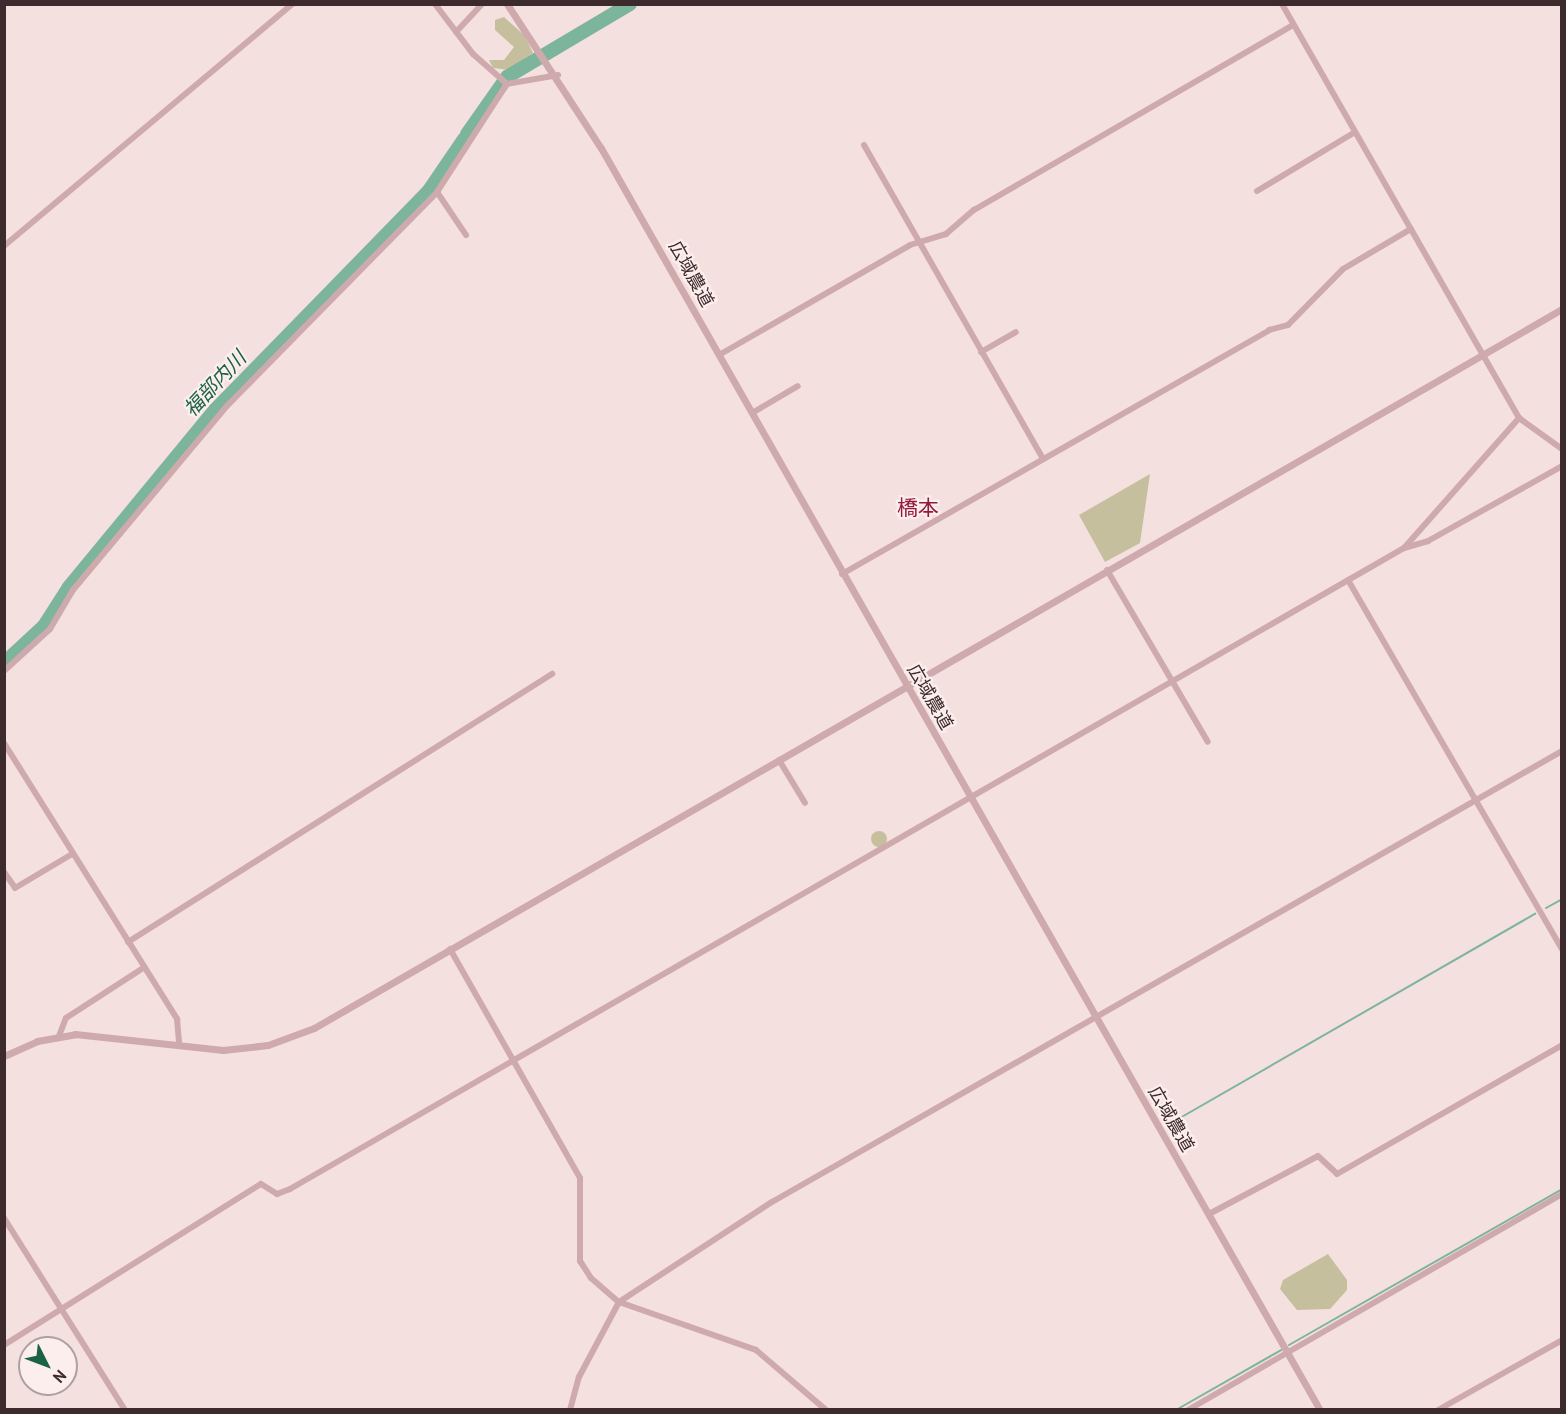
<!DOCTYPE html>
<meta charset="utf-8">
<style>
body{margin:0}
#map{position:relative;width:1566px;height:1414px;overflow:hidden;background:#f5e0e0;font-family:"PT Sans","Noto Sans JP",sans-serif}
div>[style]{position:absolute}
.green>*{inset:0;background:#c6bf9e}
.round{border-radius:50%}
.stream>*{height:2px;margin:-1px;padding:0 1px;transform-origin:1px;border-radius:1px;background:#7cb59b}
.river>*{height:14px;margin:-7px;padding:0 7px;transform-origin:7px;border-radius:7px;background:#7cb59b}
.minor>*{height:6px;margin:-3px;padding:0 3px;transform-origin:3px;border-radius:3px;background:#cfaaac}
.tertiary>*{height:7px;margin:-3.5px;padding:0 3.5px;transform-origin:3.5px;border-radius:3.5px;background:#cfaaac}
span{translate:-50% -50%;white-space:nowrap;text-align:center;line-height:1.15;-webkit-text-stroke:4.5px #fceeed;paint-order:stroke}
.street-label{font-size:18px;color:#3c2a2d}
.water-label{font-size:20px;color:#1b6243;font-style:italic}
.quarter-label{font-size:21px;color:#931b3b}
.frame{position:absolute;inset:0;border:6px solid #3c2a2d;pointer-events:none}
.north{position:absolute;left:18px;top:1336px;width:60px;height:60px;box-sizing:border-box;background:#fceeed;border:2px solid #afa0a0;border-radius:50%;rotate:132deg;font-size:16px;font-weight:700;line-height:24px;text-align:center;color:#3c2a2d}
.north::after{content:'';display:block;margin:auto;width:21px;height:27px;background:#1b6243;clip-path:polygon(50% 0,100% 100%,50% 72%,0 100%)}
</style>
<div id="map">
<div class="green">
<div style="clip-path:polygon(504px 17px,525px 36px,533px 53px,509px 70px,493px 68px,489px 60px,504px 60px,514px 47px,495px 30px,495px 20px)"></div>
<div style="clip-path:polygon(1150px 474px,1140px 543px,1105px 562px,1079px 515px)"></div>
<div class="round" style="left:871px;top:831px;width:16px;height:16px"></div>
<div style="clip-path:polygon(1328px 1254px,1347px 1280px,1347px 1290px,1330px 1309px,1297px 1310px,1280px 1289px,1283px 1280px)"></div>
</div>
<div class="stream">
<div style="left:1546px;top:908px;width:18px;rotate:-29deg"></div>
<div style="left:1166px;top:1126px;width:426px;rotate:-29.9deg"></div>
<div style="left:1289px;top:1345px;width:314px;rotate:-29.7deg"></div>
<div style="left:1176px;top:1410px;width:121px;rotate:-29.7deg"></div>
</div>
<div class="river">
<div style="left:467px;top:134px;width:70px;rotate:-54.9deg"></div>
<div style="left:507px;top:77px;width:143px;rotate:-30.7deg"></div>
<div style="left:4px;top:663px;width:54px;rotate:-42.8deg"></div>
<div style="left:44px;top:626px;width:46px;rotate:-57.3deg"></div>
<div style="left:69px;top:587px;width:229px;rotate:-50.5deg"></div>
<div style="left:215px;top:410px;width:305px;rotate:-45.7deg"></div>
<div style="left:428px;top:192px;width:64px;rotate:-55.8deg"></div>
</div>
<div class="minor">
<div style="left:435px;top:4px;width:63px;rotate:52.8deg"></div>
<div style="left:473px;top:54px;width:45px;rotate:41.4deg"></div>
<div style="left:1282px;top:4px;width:477px;rotate:60.2deg"></div>
<div style="left:1519px;top:418px;width:53px;rotate:35.8deg"></div>
<div style="left:456px;top:32px;width:38px;rotate:-47deg"></div>
<div style="left:864px;top:145px;width:361px;rotate:60.3deg"></div>
<div style="left:1257px;top:191px;width:114px;rotate:-31deg"></div>
<div style="left:437px;top:192px;width:52px;rotate:56deg"></div>
<div style="left:4px;top:246px;width:376px;rotate:-40deg"></div>
<div style="left:981px;top:352px;width:40px;rotate:-29.7deg"></div>
<div style="left:719px;top:355px;width:220px;rotate:-29.9deg"></div>
<div style="left:910px;top:245px;width:38px;rotate:-17deg"></div>
<div style="left:946px;top:234px;width:37px;rotate:-41deg"></div>
<div style="left:974px;top:210px;width:369px;rotate:-30.1deg"></div>
<div style="left:752px;top:413px;width:53px;rotate:-30.4deg"></div>
<div style="left:1404px;top:548px;width:174px;rotate:-48.5deg"></div>
<div style="left:1107px;top:570px;width:199px;rotate:59.6deg"></div>
<div style="left:842px;top:574px;width:492px;rotate:-29.7deg"></div>
<div style="left:1269px;top:330px;width:20px;rotate:-15deg"></div>
<div style="left:1288px;top:325px;width:78px;rotate:-45.5deg"></div>
<div style="left:1343px;top:269px;width:79px;rotate:-30.5deg"></div>
<div style="left:1348px;top:580px;width:427px;rotate:59.9deg"></div>
<div style="left:4px;top:671px;width:62px;rotate:-42.4deg"></div>
<div style="left:50px;top:629px;width:45px;rotate:-59.5deg"></div>
<div style="left:73px;top:590px;width:240px;rotate:-50.1deg"></div>
<div style="left:227px;top:406px;width:300px;rotate:-45.5deg"></div>
<div style="left:437px;top:192px;width:129px;rotate:-57.1deg"></div>
<div style="left:507px;top:84px;width:52px;rotate:-10deg"></div>
<div style="left:4px;top:743px;width:326px;rotate:57.9deg"></div>
<div style="left:177px;top:1019px;width:25px;rotate:85deg"></div>
<div style="left:779px;top:760px;width:50px;rotate:58.8deg"></div>
<div style="left:4px;top:872px;width:19px;rotate:55deg"></div>
<div style="left:15px;top:888px;width:66px;rotate:-30.8deg"></div>
<div style="left:128px;top:942px;width:502px;rotate:-32.3deg"></div>
<div style="left:450px;top:949px;width:263px;rotate:60.4deg"></div>
<div style="left:580px;top:1178px;width:83px;rotate:90deg"></div>
<div style="left:580px;top:1261px;width:20px;rotate:57deg"></div>
<div style="left:591px;top:1278px;width:37px;rotate:41deg"></div>
<div style="left:619px;top:1302px;width:145px;rotate:19.3deg"></div>
<div style="left:756px;top:1350px;width:92px;rotate:40.6deg"></div>
<div style="left:59px;top:1036px;width:19px;rotate:-69deg"></div>
<div style="left:66px;top:1018px;width:92px;rotate:-33deg"></div>
<div style="left:1209px;top:1214px;width:123px;rotate:-28deg"></div>
<div style="left:1318px;top:1156px;width:26px;rotate:43deg"></div>
<div style="left:1337px;top:1174px;width:259px;rotate:-29.8deg"></div>
<div style="left:4px;top:1218px;width:227px;rotate:57.8deg"></div>
<div style="left:4px;top:1345px;width:303px;rotate:-32.1deg"></div>
<div style="left:261px;top:1184px;width:19px;rotate:32deg"></div>
<div style="left:277px;top:1194px;width:14px;rotate:-21deg"></div>
<div style="left:290px;top:1189px;width:1285px;rotate:-29.92deg"></div>
<div style="left:1404px;top:548px;width:25px;rotate:-16deg"></div>
<div style="left:1428px;top:541px;width:154px;rotate:-29.2deg"></div>
<div style="left:570px;top:1410px;width:34px;rotate:-75deg"></div>
<div style="left:579px;top:1377px;width:85px;rotate:-61.9deg"></div>
<div style="left:619px;top:1302px;width:183px;rotate:-33.2deg"></div>
<div style="left:772px;top:1202px;width:910px;rotate:-29.72deg"></div>
<div style="left:1188px;top:1410px;width:432px;rotate:-30deg"></div>
<div style="left:1438px;top:1410px;width:142px;rotate:-29.4deg"></div>
</div>
<div class="tertiary">
<div style="left:507px;top:4px;width:172px;rotate:56.9deg"></div>
<div style="left:601px;top:148px;width:1452px;rotate:60.33deg"></div>
<div style="left:4px;top:1056px;width:36px;rotate:-24deg"></div>
<div style="left:37px;top:1041px;width:39px;rotate:-10deg"></div>
<div style="left:75px;top:1034px;width:149px;rotate:6.2deg"></div>
<div style="left:223px;top:1050px;width:45px;rotate:-6.3deg"></div>
<div style="left:268px;top:1045px;width:49px;rotate:-20.3deg"></div>
<div style="left:314px;top:1028px;width:1440px;rotate:-29.95deg"></div>
</div>
<div class="street-label">
<span style="left:691px;top:274px;rotate:61deg">広域農道</span>
<span style="left:930px;top:697px;rotate:60deg">広域農道</span>
<span style="left:1171px;top:1119px;rotate:60deg">広域農道</span>
</div>
<div class="water-label">
<span style="left:215px;top:384px;rotate:-47deg">福部内川</span>
</div>
<div class="quarter-label">
<span style="left:918px;top:508px">橋本</span>
</div>
<div class="frame"></div>
<div class="north">N</div>
</div>
